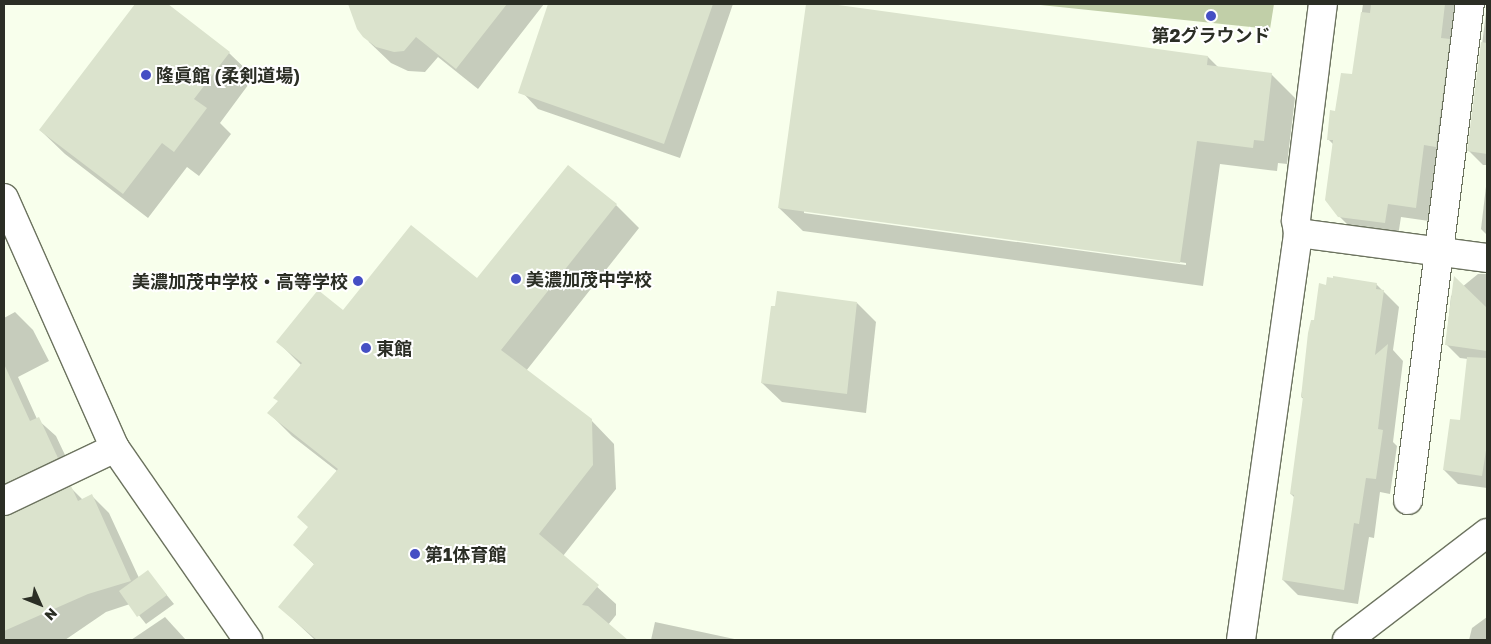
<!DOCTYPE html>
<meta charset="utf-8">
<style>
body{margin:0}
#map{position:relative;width:1491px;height:644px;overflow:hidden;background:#f8ffec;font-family:"Golos Text","Noto Sans JP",sans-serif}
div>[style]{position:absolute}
.green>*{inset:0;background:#c1cfa8}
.shadow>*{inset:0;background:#0003}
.building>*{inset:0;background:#dbe3cd}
.roads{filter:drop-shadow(1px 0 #6c735f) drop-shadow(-1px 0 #6c735f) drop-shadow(0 1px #6c735f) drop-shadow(0 -1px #6c735f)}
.street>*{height:28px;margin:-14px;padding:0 14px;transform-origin:14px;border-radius:14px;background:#fff}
.secondary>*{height:28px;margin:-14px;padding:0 14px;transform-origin:14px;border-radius:14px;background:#fff}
.dots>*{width:14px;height:14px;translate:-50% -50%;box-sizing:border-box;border:2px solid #fff;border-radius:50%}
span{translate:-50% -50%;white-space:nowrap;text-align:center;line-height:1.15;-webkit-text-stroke:4px #fff;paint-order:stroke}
.poi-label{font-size:18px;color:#2b2e25;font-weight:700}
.left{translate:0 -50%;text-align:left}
.right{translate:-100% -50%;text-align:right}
.frame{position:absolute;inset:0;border:5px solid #2b2e25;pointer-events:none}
.north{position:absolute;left:15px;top:579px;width:50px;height:50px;-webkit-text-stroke:4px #fff;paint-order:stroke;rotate:134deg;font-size:14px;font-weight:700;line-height:20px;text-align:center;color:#2b2e25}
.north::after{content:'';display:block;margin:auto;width:18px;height:22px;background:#2b2e25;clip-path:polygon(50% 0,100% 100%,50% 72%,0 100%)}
</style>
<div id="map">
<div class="green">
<div style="clip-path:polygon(1031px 4px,1274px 4px,1270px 29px)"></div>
</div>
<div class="shadow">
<div style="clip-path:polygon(137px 4px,166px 4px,229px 53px,254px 77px,220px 123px,231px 134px,199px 176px,187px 167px,148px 218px,65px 154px,40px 130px)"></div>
<div style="clip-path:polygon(361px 4px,544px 4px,478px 89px,438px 57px,425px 72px,408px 71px,391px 63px,369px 42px,355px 12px)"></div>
<div style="clip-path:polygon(586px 4px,733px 4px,680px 158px,538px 109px,523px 93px,581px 20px)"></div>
<div style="clip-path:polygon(evenodd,807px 4px,822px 4px,1208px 57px,1219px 68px,1271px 74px,1295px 98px,1287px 164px,1278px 163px,1277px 171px,1220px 164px,1203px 286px,803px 231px,779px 208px,807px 4px,804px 210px,1186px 263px,1186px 265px,804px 213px,804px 210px)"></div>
<div style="clip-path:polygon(1363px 4px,1477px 4px,1429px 221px,1401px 217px,1398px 236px,1353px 230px,1339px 216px,1334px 145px,1328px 139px,1336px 112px,1353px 76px)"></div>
<div style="clip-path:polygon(1487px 4px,1487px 165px,1483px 165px,1469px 151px)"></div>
<div style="clip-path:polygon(1487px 178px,1487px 235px,1481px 229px)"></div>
<div style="clip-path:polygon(616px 205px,639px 228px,526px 371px,591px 420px,614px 444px,616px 489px,563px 556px,616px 604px,616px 615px,608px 625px,625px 640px,315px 640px,280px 607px,315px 565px,294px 545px,309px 528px,337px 471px,292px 436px,269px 413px,279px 401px,301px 365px,278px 342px,343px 312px,478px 280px)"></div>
<div style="clip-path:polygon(1478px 274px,1487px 274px,1487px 488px,1458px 484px,1444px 470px,1461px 422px,1468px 359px,1460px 358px,1446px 344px,1451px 296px)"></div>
<div style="clip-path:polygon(1376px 284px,1399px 307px,1393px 350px,1403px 361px,1393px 442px,1397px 446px,1390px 494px,1380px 492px,1374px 538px,1369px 537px,1358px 604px,1298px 595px,1283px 580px,1295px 498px,1291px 494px,1304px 399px,1301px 397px,1315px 321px,1327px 286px)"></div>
<div style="clip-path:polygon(857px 303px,876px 322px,866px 413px,782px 402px,762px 383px)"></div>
<div style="clip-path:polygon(15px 312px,33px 330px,49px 361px,18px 377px,37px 419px,56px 436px,75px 476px,8px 510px,6px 517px,71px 488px,83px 500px,92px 496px,109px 513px,139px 578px,148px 572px,174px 604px,146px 624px,130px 604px,106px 612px,65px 640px,4px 640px,4px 318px)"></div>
<div style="clip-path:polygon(165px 617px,186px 640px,131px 640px)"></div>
<div style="clip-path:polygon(1487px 617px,1487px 640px,1469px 640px,1472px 628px)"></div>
<div style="clip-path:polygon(655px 622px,739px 640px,651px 640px)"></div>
</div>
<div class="building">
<div style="clip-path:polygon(135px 4px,168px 4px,230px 52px,194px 99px,207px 108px,174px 152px,162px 143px,123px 194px,39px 130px)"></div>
<div style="clip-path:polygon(348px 4px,507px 4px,456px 69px,416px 37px,404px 51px,394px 52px,376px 47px,363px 37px,357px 29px)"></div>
<div style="clip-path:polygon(548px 4px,713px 4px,664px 144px,518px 93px)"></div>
<div style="clip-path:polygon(806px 4px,831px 4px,1208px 56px,1207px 65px,1272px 73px,1264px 141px,1254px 140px,1253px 148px,1197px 141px,1180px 263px,778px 208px)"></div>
<div style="clip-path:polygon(1371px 4px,1445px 4px,1441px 38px,1450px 39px,1436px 147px,1424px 145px,1416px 208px,1388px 204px,1385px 223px,1338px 217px,1325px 200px,1333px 140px,1327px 140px,1330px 110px,1335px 111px,1341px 73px,1352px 74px,1361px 12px,1370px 13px)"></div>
<div style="clip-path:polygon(1481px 42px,1487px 43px,1487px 154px,1467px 151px)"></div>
<div style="clip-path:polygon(568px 165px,617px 204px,501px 350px,592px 419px,593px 465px,539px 534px,599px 585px,582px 605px,588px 606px,628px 640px,317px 640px,278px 607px,314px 564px,293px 545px,308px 527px,297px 517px,338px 469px,267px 413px,278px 401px,273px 398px,302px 363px,276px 342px,318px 290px,343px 310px,411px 225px,477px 278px)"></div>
<div style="clip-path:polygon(1333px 276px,1377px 283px,1376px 289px,1384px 290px,1375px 355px,1388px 344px,1378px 429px,1383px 430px,1376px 479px,1366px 478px,1359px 524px,1354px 523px,1344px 590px,1282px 580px,1294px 495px,1290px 494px,1303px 397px,1301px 397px,1308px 333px,1311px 320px,1314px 320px,1319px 283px,1326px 285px,1327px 277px,1333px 278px)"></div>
<div style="clip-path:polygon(1454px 276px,1487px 308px,1487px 351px,1445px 345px)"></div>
<div style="clip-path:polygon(777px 291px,857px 302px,847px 394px,761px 383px,771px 306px,775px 306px)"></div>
<div style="clip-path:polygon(1467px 357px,1487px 358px,1487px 444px,1482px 476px,1443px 470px,1450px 419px,1460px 420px)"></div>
<div style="clip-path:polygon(4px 364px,30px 421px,39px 417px,58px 458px,4px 484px)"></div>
<div style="clip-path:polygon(71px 486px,78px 501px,92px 494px,131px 581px,88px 594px,4px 631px,4px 516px)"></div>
<div style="clip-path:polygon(148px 570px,167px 595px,137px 617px,119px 591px)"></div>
</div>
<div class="roads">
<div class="street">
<div style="left:1298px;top:233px;width:191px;rotate:7.5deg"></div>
<div style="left:1408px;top:500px;width:500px;rotate:-82.9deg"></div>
<div style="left:4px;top:501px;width:123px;rotate:-25.5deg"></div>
</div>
<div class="secondary">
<div style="left:4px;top:198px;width:274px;rotate:66.1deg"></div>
<div style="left:115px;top:448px;width:234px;rotate:55.3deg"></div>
<div style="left:1241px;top:640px;width:411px;rotate:-82deg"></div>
<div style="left:1298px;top:233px;width:13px;rotate:-99deg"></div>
<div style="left:1296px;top:220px;width:218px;rotate:-82.9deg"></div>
<div style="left:1347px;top:640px;width:176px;rotate:-37.4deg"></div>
</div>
</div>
<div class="dots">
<div style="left:1211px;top:16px;background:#454fc4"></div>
<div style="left:146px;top:75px;background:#454fc4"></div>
<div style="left:516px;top:279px;background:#454fc4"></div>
<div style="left:358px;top:281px;background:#454fc4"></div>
<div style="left:366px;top:348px;background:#454fc4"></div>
<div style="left:415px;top:554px;background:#454fc4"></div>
</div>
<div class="poi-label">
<span style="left:1211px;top:35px">第2グラウンド</span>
<span class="left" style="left:156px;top:75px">隆眞館 (柔剣道場)</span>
<span class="left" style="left:526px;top:279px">美濃加茂中学校</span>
<span class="right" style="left:348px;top:281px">美濃加茂中学校・高等学校</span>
<span class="left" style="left:376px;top:348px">東館</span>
<span class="left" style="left:425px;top:554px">第1体育館</span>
</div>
<div class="frame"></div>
<div class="north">N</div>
</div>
